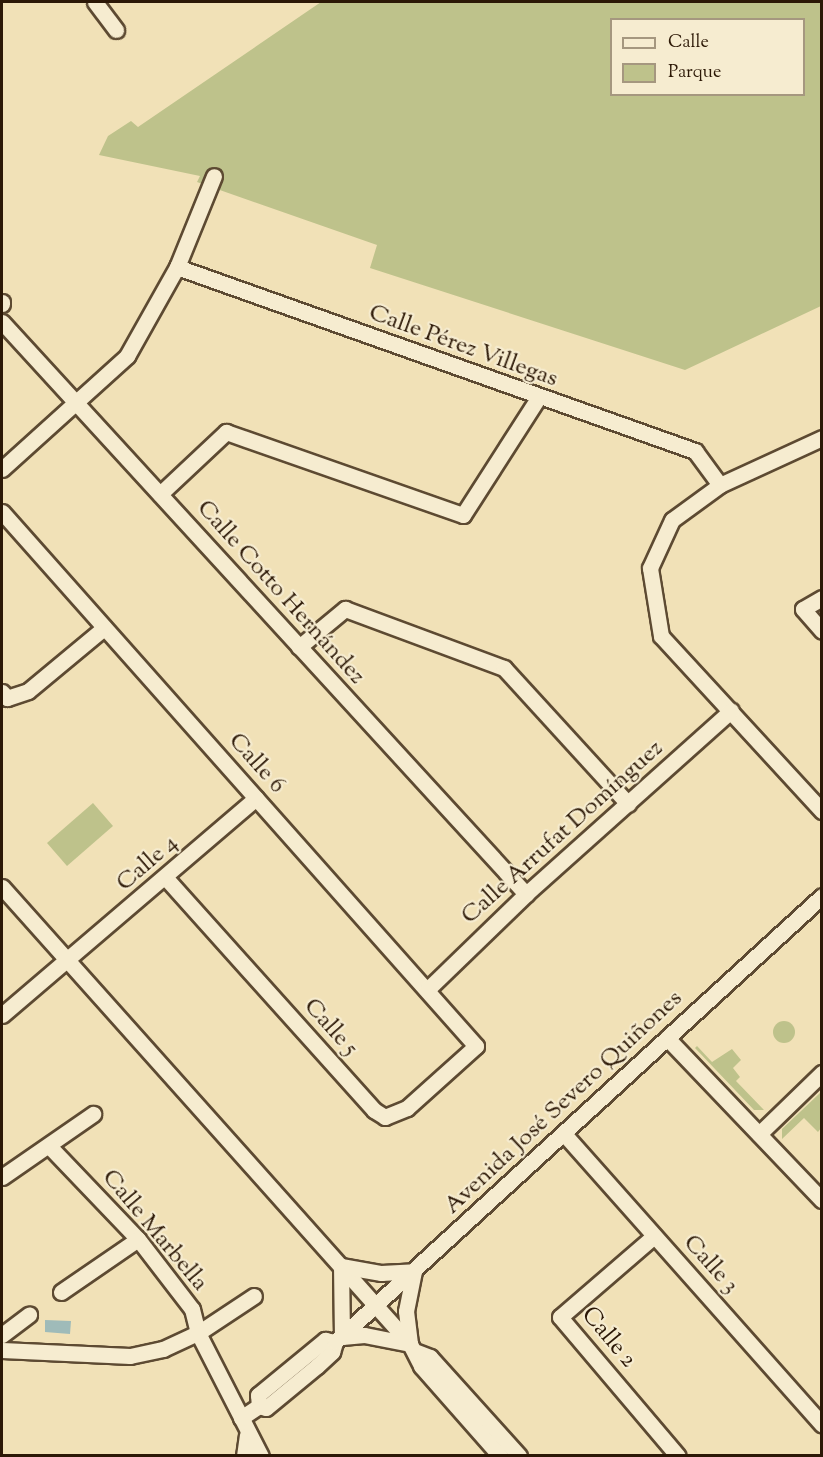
<!DOCTYPE html>
<meta charset="utf-8">
<style>
body{margin:0}
#map{position:relative;width:823px;height:1457px;overflow:hidden;background:#f1e1b7;font-family:"Sorts Mill Goudy",serif}
div>[style]{position:absolute}
.green>*{inset:0;background:#bec28b}
.round{border-radius:50%}
.water>*{inset:0;background:#9fbbb9}
.roads{filter:drop-shadow(2px 0 #5d4a32) drop-shadow(-2px 0 #5d4a32) drop-shadow(0 2px #5d4a32) drop-shadow(0 -2px #5d4a32)}
.minor>*{height:15px;margin:-7.5px;padding:0 7.5px;transform-origin:7.5px;border-radius:7.5px;background:#f6ecd0}
span{translate:-50% -50%;white-space:nowrap;text-align:center;line-height:1.15;-webkit-text-stroke:4.5px #f6ecd0;paint-order:stroke}
.street-label{font-size:24px;color:#2c1806}
.frame{position:absolute;inset:0;border:3px solid #2c1806;pointer-events:none}
.legend{position:absolute;left:610px;top:18px;width:195px;height:78px;box-sizing:border-box;background:#f6ecd0;border:2px solid #a5977f;margin:0;padding:8px 10px;list-style:none;font-size:18px;color:#2c1806}
.legend li{display:flex;align-items:center;gap:12px;height:30px}
.legend b{width:30px;border:2px solid #a5977f}
</style>
<div id="map">
<div class="green">
<div style="clip-path:polygon(evenodd,321px 2px,821px 2px,821px 306px,685px 370px,370px 268px,377px 245px,197px 182px,200px 176px,99px 155px,108px 136px,131px 121px,138px 127px,321px 2px,612px 20px,804px 20px,804px 94px,612px 94px,612px 20px)"></div>
<div style="clip-path:polygon(93px 803px,113px 826px,67px 866px,47px 843px)"></div>
<div class="round" style="left:773px;top:1021px;width:22px;height:22px"></div>
<div style="clip-path:polygon(697px 1046px,712px 1062px,732px 1049px,741px 1060px,733px 1068px,740px 1077px,736px 1081px,764px 1110px,754px 1110px,695px 1048px)"></div>
<div style="clip-path:polygon(820px 1093px,821px 1128px,818px 1132px,804px 1118px,782px 1139px,782px 1129px)"></div>
</div>
<div class="water">
<div style="clip-path:polygon(45px 1320px,71px 1321px,70px 1334px,45px 1332px)"></div>
</div>
<div class="roads">
<div class="minor">
<div style="left:95px;top:2px;width:35px;rotate:53deg"></div>
<div style="left:177px;top:267px;width:550px;rotate:19.56deg"></div>
<div style="left:695px;top:451px;width:42px;rotate:53.7deg"></div>
<div style="left:2px;top:304px;width:2px;rotate:-90deg"></div>
<div style="left:2px;top:322px;width:776px;rotate:47.51deg"></div>
<div style="left:822px;top:438px;width:112px;rotate:155.3deg"></div>
<div style="left:720px;top:485px;width:59px;rotate:143.9deg"></div>
<div style="left:672px;top:520px;width:53px;rotate:114.6deg"></div>
<div style="left:650px;top:568px;width:69px;rotate:80.8deg"></div>
<div style="left:661px;top:636px;width:238px;rotate:47.4deg"></div>
<div style="left:2px;top:469px;width:169px;rotate:-42.1deg"></div>
<div style="left:127px;top:356px;width:102px;rotate:-60.7deg"></div>
<div style="left:177px;top:267px;width:98px;rotate:-67.9deg"></div>
<div style="left:160px;top:494px;width:91px;rotate:-43.2deg"></div>
<div style="left:226px;top:432px;width:251px;rotate:19.3deg"></div>
<div style="left:463px;top:515px;width:139px;rotate:-57.3deg"></div>
<div style="left:2px;top:512px;width:714px;rotate:48.41deg"></div>
<div style="left:476px;top:1046px;width:93px;rotate:138.1deg"></div>
<div style="left:407px;top:1108px;width:24px;rotate:158deg"></div>
<div style="left:385px;top:1117px;width:13px;rotate:-148deg"></div>
<div style="left:374px;top:1110px;width:312px;rotate:-131.9deg"></div>
<div style="left:822px;top:598px;width:22px;rotate:150deg"></div>
<div style="left:803px;top:609px;width:29px;rotate:49deg"></div>
<div style="left:299px;top:647px;width:60px;rotate:-39.6deg"></div>
<div style="left:345px;top:609px;width:170px;rotate:20.4deg"></div>
<div style="left:504px;top:668px;width:184px;rotate:47.6deg"></div>
<div style="left:2px;top:692px;width:8px;rotate:50deg"></div>
<div style="left:7px;top:698px;width:22px;rotate:-18deg"></div>
<div style="left:28px;top:691px;width:99px;rotate:-39.7deg"></div>
<div style="left:2px;top:887px;width:613px;rotate:48.24deg"></div>
<div style="left:410px;top:1344px;width:25px;rotate:63deg"></div>
<div style="left:421px;top:1366px;width:120px;rotate:48.7deg"></div>
<div style="left:427px;top:990px;width:138px;rotate:-44.1deg"></div>
<div style="left:526px;top:894px;width:275px;rotate:-41.8deg"></div>
<div style="left:2px;top:1015px;width:334px;rotate:-40.5deg"></div>
<div style="left:667px;top:1038px;width:224px;rotate:46.3deg"></div>
<div style="left:759px;top:1134px;width:88px;rotate:-44.1deg"></div>
<div style="left:565px;top:1135px;width:387px;rotate:48.4deg"></div>
<div style="left:50px;top:1147px;width:127px;rotate:46.3deg"></div>
<div style="left:138px;top:1239px;width:88px;rotate:52.4deg"></div>
<div style="left:192px;top:1309px;width:25px;rotate:76deg"></div>
<div style="left:198px;top:1333px;width:138px;rotate:62.9deg"></div>
<div style="left:2px;top:1177px;width:111px;rotate:-34.7deg"></div>
<div style="left:654px;top:1236px;width:124px;rotate:139.2deg"></div>
<div style="left:560px;top:1317px;width:182px;rotate:49.7deg"></div>
<div style="left:341px;top:1266px;width:41px;rotate:9.9deg"></div>
<div style="left:381px;top:1273px;width:33px;rotate:-3deg"></div>
<div style="left:414px;top:1271px;width:41px;rotate:101.3deg"></div>
<div style="left:406px;top:1311px;width:33px;rotate:83deg"></div>
<div style="left:410px;top:1344px;width:47px;rotate:-168.9deg"></div>
<div style="left:364px;top:1335px;width:22px;rotate:175deg"></div>
<div style="left:342px;top:1337px;width:71px;rotate:-90.8deg"></div>
<div style="left:61px;top:1292px;width:93px;rotate:-34.5deg"></div>
<div style="left:2px;top:1335px;width:34px;rotate:-37deg"></div>
<div style="left:2px;top:1350px;width:128px;rotate:2.7deg"></div>
<div style="left:130px;top:1356px;width:34px;rotate:-12deg"></div>
<div style="left:163px;top:1349px;width:38px;rotate:-25deg"></div>
<div style="left:198px;top:1333px;width:67px;rotate:-33.5deg"></div>
<div style="left:417px;top:1352px;width:14px;rotate:21deg"></div>
<div style="left:430px;top:1357px;width:133px;rotate:48deg"></div>
<div style="left:259px;top:1406px;width:11px;rotate:-95deg"></div>
<div style="left:258px;top:1395px;width:87px;rotate:-39.4deg"></div>
<div style="left:325px;top:1340px;width:10px;rotate:11deg"></div>
<div style="left:241px;top:1418px;width:22px;rotate:-34deg"></div>
<div style="left:259px;top:1406px;width:7px;rotate:16deg"></div>
<div style="left:266px;top:1408px;width:66px;rotate:-39.5deg"></div>
<div style="left:317px;top:1366px;width:21px;rotate:-43deg"></div>
<div style="left:332px;top:1352px;width:10px;rotate:-73deg"></div>
<div style="left:335px;top:1342px;width:660px;rotate:-42.48deg"></div>
<div style="left:244px;top:1456px;width:21px;rotate:-82deg"></div>
</div>
</div>
<div class="street-label">
<span style="left:463px;top:347px;rotate:20deg">Calle Pérez Villegas</span>
<span style="left:280px;top:593px;rotate:48deg">Calle Cotto Hernández</span>
<span style="left:256px;top:764px;rotate:48deg">Calle 6</span>
<span style="left:563px;top:833px;rotate:-42deg">Calle Arrufat Domínguez</span>
<span style="left:148px;top:864px;rotate:-41deg">Calle 4</span>
<span style="left:330px;top:1028px;rotate:48deg">Calle 5</span>
<span style="left:564px;top:1103px;rotate:-43deg">Avenida José Severo Quiñones</span>
<span style="left:154px;top:1231px;rotate:50deg">Calle Marbella</span>
<span style="left:710px;top:1265px;rotate:48deg">Calle 3</span>
<span style="left:608px;top:1338px;rotate:50deg">Calle 2</span>
</div>
<div class="frame"></div>
<ul class="legend">
<li><b style="height:8px;background:#f6ecd0"></b>Calle</li>
<li><b style="height:16px;background:#bec28b"></b>Parque</li>
</ul>
</div>
